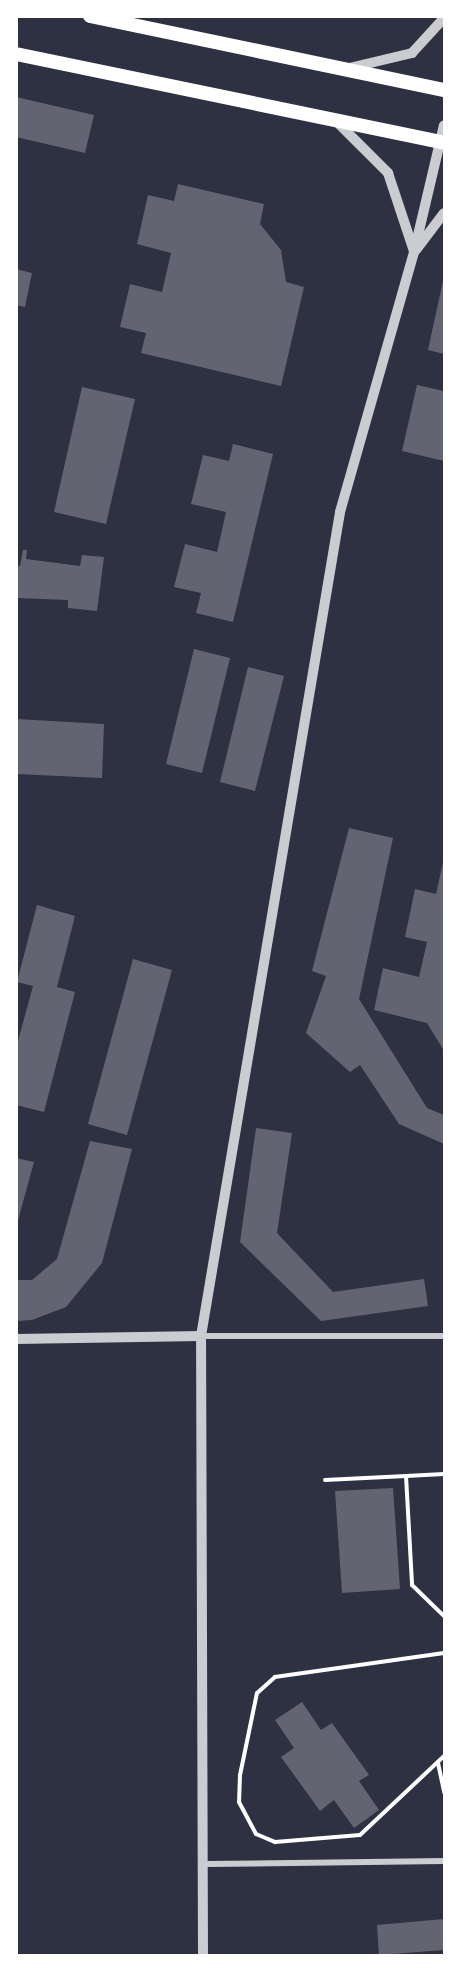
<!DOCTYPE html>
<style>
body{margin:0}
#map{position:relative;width:461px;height:1972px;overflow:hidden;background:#2d3142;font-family:"Exo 2",sans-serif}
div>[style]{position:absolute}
.building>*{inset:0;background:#626471}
.path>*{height:4px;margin:-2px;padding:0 2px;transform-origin:2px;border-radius:2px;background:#fff}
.minor>*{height:6px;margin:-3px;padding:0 3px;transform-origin:3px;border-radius:3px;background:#caccd0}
.tertiary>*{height:10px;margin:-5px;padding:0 5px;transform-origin:5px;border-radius:5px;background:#caccd0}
.primary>*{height:14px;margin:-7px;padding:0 7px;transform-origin:7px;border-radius:7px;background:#fff}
span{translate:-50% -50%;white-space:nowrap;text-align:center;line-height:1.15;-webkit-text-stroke:5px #fff;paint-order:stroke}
.frame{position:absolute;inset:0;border:18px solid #fff;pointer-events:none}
</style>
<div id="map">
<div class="building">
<div style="clip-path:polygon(16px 97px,94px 115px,85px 153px,16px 137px)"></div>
<div style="clip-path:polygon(178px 184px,264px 204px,260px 224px,281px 250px,286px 282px,304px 287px,281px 386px,141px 353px,146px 333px,120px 327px,130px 284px,162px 292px,171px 253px,137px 244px,148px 195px,174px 201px)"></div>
<div style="clip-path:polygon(16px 269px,32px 273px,25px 307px,16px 305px)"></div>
<div style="clip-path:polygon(444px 276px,444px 354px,428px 350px)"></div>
<div style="clip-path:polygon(417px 385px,444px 391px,444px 461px,402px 451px)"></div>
<div style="clip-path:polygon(82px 387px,135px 399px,106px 524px,54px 512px)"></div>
<div style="clip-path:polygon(233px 444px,273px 454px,233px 622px,196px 613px,201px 593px,174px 587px,185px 544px,217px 552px,226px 512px,191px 504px,203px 455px,229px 461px)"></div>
<div style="clip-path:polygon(23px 550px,27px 550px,26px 559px,80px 566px,82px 555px,104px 557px,97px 611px,68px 608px,68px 600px,16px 598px,16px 566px,20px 566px)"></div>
<div style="clip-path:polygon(194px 649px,230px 658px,202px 773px,166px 764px)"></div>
<div style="clip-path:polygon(248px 667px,284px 676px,255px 791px,220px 782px)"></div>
<div style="clip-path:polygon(16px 719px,104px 724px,102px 778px,16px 774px)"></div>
<div style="clip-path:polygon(349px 828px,393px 838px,359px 999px,427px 1108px,444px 1115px,444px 1144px,399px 1124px,360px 1065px,350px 1072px,306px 1033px,326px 976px,312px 971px)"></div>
<div style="clip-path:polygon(444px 858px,444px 1051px,427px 1023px,374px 1010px,383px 968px,419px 977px,427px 942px,405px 937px,415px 889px,436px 894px)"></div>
<div style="clip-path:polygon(37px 905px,75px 916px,57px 987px,75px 992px,44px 1112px,16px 1105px,16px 1048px,33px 986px,17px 982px)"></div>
<div style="clip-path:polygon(133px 959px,172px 970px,127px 1135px,88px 1124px)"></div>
<div style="clip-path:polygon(256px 1128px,292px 1133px,277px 1233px,333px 1292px,424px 1279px,428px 1306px,321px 1321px,240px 1242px)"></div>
<div style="clip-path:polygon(90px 1141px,132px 1149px,102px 1263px,66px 1307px,32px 1320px,16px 1321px,16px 1280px,32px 1280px,57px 1259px)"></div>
<div style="clip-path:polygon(16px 1158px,34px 1162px,17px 1224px,16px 1224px)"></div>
<div style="clip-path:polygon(393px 1488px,400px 1589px,342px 1593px,335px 1491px)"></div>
<div style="clip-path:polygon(302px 1702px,321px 1730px,332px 1723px,369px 1775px,359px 1781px,379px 1810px,354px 1828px,334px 1800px,320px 1811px,281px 1757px,294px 1748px,275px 1720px)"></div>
<div style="clip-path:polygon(444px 1919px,444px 1950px,379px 1955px,377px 1925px)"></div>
</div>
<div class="path">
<div style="left:406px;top:1476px;width:38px;rotate:-3deg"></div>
<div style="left:325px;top:1480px;width:81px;rotate:-2.8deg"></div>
<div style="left:406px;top:1476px;width:109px;rotate:86.8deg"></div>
<div style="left:412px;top:1585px;width:45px;rotate:44.1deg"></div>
<div style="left:444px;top:1653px;width:171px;rotate:171.9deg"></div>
<div style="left:275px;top:1677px;width:24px;rotate:138deg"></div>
<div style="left:257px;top:1693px;width:84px;rotate:101.7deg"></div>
<div style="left:240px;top:1775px;width:27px;rotate:92deg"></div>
<div style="left:239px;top:1802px;width:36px;rotate:62deg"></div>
<div style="left:256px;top:1834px;width:21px;rotate:23deg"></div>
<div style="left:275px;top:1842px;width:85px;rotate:-4.7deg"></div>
<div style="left:360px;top:1835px;width:115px;rotate:-43.2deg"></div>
<div style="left:438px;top:1763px;width:30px;rotate:78deg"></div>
</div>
<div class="minor">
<div style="left:201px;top:1336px;width:243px"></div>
<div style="left:205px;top:1864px;width:239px;rotate:-0.7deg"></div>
</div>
<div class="tertiary">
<div style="left:345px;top:69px;width:69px;rotate:-13.4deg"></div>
<div style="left:412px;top:53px;width:47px;rotate:-47.6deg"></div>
<div style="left:336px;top:121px;width:74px;rotate:45deg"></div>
<div style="left:388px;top:173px;width:82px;rotate:71.6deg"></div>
<div style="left:416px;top:250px;width:46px;rotate:-52.9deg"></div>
<div style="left:16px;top:1339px;width:185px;rotate:-0.9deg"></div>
<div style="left:203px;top:1956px;width:620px;rotate:-90.18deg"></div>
<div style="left:201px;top:1336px;width:836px;rotate:-80.42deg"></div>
<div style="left:340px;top:512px;width:270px;rotate:-74.1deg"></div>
<div style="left:414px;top:252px;width:130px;rotate:-76.7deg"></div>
</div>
<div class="primary">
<div style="left:90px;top:16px;width:362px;rotate:11.8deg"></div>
<div style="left:16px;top:54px;width:437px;rotate:11.7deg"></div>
</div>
<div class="frame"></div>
</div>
